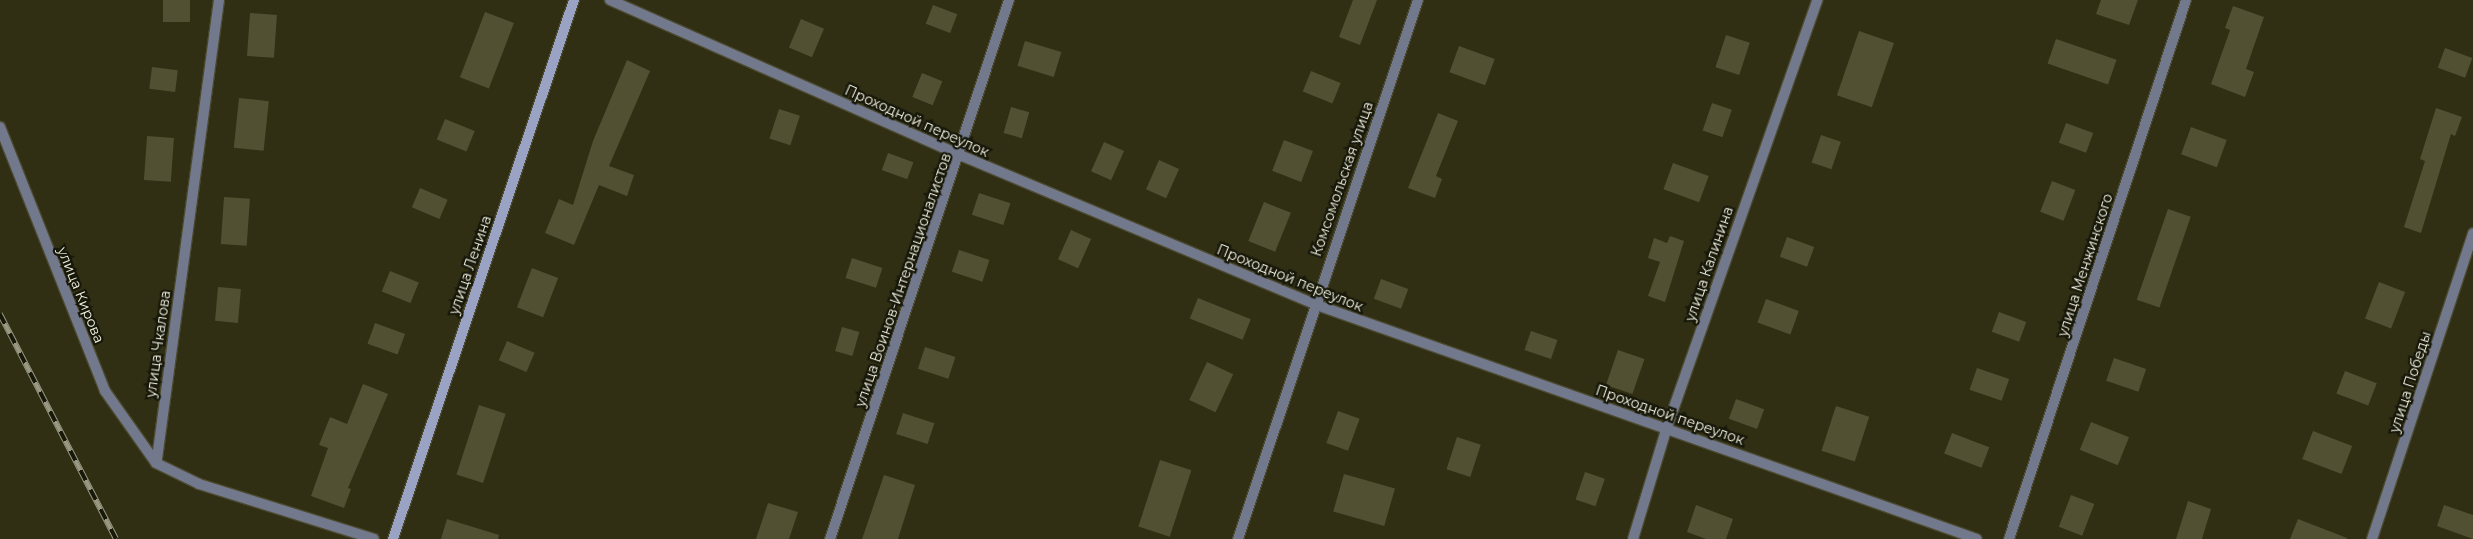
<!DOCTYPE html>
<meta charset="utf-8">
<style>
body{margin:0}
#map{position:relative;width:2473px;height:539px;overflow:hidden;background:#302f13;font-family:Montserrat,sans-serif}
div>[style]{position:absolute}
.building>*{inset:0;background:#515033;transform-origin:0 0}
.roads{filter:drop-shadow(1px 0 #4b4a30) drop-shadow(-1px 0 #4b4a30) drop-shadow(0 1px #4b4a30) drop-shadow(0 -1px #4b4a30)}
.street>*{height:10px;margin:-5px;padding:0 5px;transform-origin:5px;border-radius:5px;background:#73798d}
.secondary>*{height:10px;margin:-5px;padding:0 5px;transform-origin:5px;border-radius:5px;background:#9aa3c4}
.rail>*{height:5.5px;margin-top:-2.75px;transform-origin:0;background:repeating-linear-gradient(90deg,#17170a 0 11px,#999882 0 22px);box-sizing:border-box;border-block:1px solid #999882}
span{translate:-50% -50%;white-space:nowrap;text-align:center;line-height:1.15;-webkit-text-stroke:4.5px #17170a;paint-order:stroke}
.street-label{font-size:14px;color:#f3f3e2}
</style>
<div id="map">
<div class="building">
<i style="left:163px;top:0;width:27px;height:22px"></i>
<i style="clip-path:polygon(1353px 0,1377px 0,1360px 45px,1339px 37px)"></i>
<i style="clip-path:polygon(2101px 0,2138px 0,2129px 25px,2096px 14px)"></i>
<i style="left:933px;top:5px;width:26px;height:20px;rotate:21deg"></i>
<i style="clip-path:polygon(2233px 6px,2264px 17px,2246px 69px,2254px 72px,2245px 97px,2211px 84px,2230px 30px,2225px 28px)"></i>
<i style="left:485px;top:12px;width:31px;height:70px;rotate:21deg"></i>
<i style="left:250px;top:13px;width:27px;height:43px;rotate:4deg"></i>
<i style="left:801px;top:19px;width:25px;height:31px;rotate:23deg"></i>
<i style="left:1859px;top:31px;width:37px;height:68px;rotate:19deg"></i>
<i style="left:1726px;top:35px;width:25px;height:34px;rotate:18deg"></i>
<i style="left:2056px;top:39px;width:64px;height:26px;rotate:19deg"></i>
<i style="left:1025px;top:41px;width:38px;height:26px;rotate:17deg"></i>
<i style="left:1459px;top:46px;width:38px;height:28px;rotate:20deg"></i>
<i style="left:2445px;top:48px;width:29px;height:21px;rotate:20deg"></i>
<i style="clip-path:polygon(627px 60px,650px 71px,609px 166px,634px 175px,627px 196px,599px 185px,574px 245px,545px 233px,559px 199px,573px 205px,593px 141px)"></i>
<i style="left:152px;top:67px;width:26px;height:22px;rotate:7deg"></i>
<i style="left:1311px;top:71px;width:32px;height:22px;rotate:22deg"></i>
<i style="left:922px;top:73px;width:22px;height:26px;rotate:22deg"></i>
<i style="left:239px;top:98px;width:30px;height:50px;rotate:6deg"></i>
<i style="left:1712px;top:103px;width:21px;height:29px;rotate:19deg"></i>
<i style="left:1011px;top:107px;width:19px;height:27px;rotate:16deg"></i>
<i style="clip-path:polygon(2436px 108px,2462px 117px,2455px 136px,2451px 134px,2421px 233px,2404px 227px,2425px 161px,2420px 159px)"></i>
<i style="left:779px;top:109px;width:22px;height:31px;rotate:18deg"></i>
<i style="clip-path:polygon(1438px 113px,1458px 121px,1436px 176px,1442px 179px,1435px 198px,1408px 188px)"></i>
<i style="left:445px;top:119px;width:32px;height:22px;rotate:22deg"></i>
<i style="left:2066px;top:123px;width:29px;height:21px;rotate:20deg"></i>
<i style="left:2191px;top:127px;width:38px;height:29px;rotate:20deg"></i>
<i style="left:1821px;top:135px;width:21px;height:29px;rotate:19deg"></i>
<i style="left:147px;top:136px;width:27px;height:44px;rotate:4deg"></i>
<i style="left:1284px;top:140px;width:31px;height:33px;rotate:21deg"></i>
<i style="left:1104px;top:142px;width:22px;height:32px;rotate:24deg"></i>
<i style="left:888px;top:153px;width:27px;height:18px;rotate:20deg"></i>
<i style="left:1159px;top:160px;width:22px;height:32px;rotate:24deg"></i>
<i style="left:1673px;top:163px;width:38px;height:28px;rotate:20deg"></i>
<i style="left:2052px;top:181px;width:25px;height:33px;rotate:21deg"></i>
<i style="left:420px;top:188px;width:30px;height:21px;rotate:23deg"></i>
<i style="left:979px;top:193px;width:33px;height:23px;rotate:18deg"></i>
<i style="left:224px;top:197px;width:26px;height:47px;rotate:4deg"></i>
<i style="left:1264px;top:202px;width:29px;height:42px;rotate:22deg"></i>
<i style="left:2168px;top:209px;width:24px;height:96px;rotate:19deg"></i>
<i style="left:1071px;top:230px;width:22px;height:32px;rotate:24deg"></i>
<i style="clip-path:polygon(1670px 236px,1684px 241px,1665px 302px,1648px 296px,1660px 262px,1648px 258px,1654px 238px,1667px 243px)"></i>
<i style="left:1787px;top:237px;width:29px;height:21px;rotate:20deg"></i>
<i style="left:959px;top:250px;width:32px;height:23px;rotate:18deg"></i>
<i style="left:852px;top:258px;width:32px;height:21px;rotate:18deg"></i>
<i style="left:532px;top:268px;width:28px;height:42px;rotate:21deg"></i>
<i style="left:390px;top:271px;width:31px;height:22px;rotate:22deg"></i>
<i style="left:1381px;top:279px;width:29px;height:21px;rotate:20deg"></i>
<i style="left:2379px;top:282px;width:28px;height:39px;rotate:21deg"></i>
<i style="left:218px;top:287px;width:23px;height:34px;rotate:5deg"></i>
<i style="left:1198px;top:298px;width:57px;height:22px;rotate:22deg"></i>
<i style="left:1766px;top:299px;width:35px;height:25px;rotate:20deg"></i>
<i style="left:1999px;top:312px;width:29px;height:21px;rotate:20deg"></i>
<i style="left:375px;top:323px;width:32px;height:22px;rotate:20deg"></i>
<i style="left:842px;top:327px;width:18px;height:25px;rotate:16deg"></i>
<i style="left:1531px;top:331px;width:28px;height:20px;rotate:19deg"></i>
<i style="left:507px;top:341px;width:30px;height:21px;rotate:23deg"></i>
<i style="left:925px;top:347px;width:32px;height:23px;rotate:18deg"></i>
<i style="left:1618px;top:350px;width:28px;height:37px;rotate:19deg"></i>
<i style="left:2114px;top:358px;width:34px;height:24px;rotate:19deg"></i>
<i style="left:1207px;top:362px;width:29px;height:42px;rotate:25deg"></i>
<i style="left:1977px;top:368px;width:34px;height:23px;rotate:19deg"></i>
<i style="left:2345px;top:371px;width:34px;height:24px;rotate:21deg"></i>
<i style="clip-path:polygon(363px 384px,388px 394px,348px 488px,351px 489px,344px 508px,311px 496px,328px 448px,319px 445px,330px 417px,347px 424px)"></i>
<i style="left:1736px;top:399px;width:30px;height:21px;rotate:20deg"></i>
<i style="left:479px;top:405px;width:28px;height:73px;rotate:18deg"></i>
<i style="left:1836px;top:406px;width:35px;height:47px;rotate:18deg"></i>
<i style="left:1338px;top:411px;width:23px;height:34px;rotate:20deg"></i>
<i style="left:903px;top:413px;width:33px;height:22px;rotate:18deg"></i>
<i style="left:2091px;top:422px;width:41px;height:30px;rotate:22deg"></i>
<i style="left:2313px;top:431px;width:42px;height:30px;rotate:21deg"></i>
<i style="left:1952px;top:433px;width:40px;height:22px;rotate:21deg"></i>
<i style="left:1457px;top:437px;width:25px;height:34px;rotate:18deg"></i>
<i style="left:1160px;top:460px;width:33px;height:70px;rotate:18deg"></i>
<i style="left:1585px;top:472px;width:21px;height:29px;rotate:19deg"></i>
<i style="left:1344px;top:474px;width:53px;height:39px;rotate:16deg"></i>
<i style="clip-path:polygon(884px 475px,915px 485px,898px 539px,862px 539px)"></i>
<i style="left:2071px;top:495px;width:25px;height:34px;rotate:21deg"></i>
<i style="clip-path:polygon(2188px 501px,2211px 509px,2202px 539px,2176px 539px)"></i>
<i style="clip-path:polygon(768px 503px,798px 512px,789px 539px,756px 539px)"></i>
<i style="clip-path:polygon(1696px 505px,1733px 519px,1726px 539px,1706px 539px,1687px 532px)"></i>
<i style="clip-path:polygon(2444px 505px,2473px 515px,2473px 539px,2437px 526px)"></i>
<i style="clip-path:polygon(447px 519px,499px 535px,498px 539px,441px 539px)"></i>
<i style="clip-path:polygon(2298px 519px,2347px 538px,2347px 539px,2290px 539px)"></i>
</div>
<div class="roads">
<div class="street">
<i style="left:219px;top:0;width:467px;rotate:97.7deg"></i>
<i style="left:156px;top:463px;width:48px;rotate:26deg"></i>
<i style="left:199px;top:484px;width:183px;rotate:17.4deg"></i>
<i style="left:610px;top:0;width:383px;rotate:23.9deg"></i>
<i style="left:960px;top:155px;width:384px;rotate:22.8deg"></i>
<i style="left:1314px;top:304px;width:703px;rotate:19.52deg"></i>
<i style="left:0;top:127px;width:284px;rotate:68.3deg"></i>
<i style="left:105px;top:391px;width:88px;rotate:54.7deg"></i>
<i style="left:830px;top:539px;width:568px;rotate:-71.63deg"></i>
<i style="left:1238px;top:539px;width:568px;rotate:-71.53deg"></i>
<i style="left:1633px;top:539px;width:117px;rotate:-73.1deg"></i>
<i style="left:1667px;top:427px;width:453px;rotate:-70.6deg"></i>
<i style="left:2009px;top:539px;width:567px;rotate:-71.82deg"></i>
<i style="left:2372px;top:539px;width:322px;rotate:-71.7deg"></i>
</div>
<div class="secondary">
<i style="left:393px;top:539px;width:569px;rotate:-71.44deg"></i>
</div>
</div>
<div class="rail">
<i style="left:0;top:314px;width:253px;rotate:62.7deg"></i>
</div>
<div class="street-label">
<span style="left:917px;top:121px;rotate:24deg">Проходной переулок</span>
<span style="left:1342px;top:179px;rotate:-71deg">Комсомольская улица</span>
<span style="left:1709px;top:264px;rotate:-71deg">улица Калинина</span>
<span style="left:470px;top:265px;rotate:-71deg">улица Ленина</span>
<span style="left:2085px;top:265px;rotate:-72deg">улица Менжинского</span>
<span style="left:1290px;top:278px;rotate:22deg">Проходной переулок</span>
<span style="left:903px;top:280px;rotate:-71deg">улица Воинов-Интернационалистов</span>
<span style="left:81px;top:295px;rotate:68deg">улица Кирова</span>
<span style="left:158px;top:344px;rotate:-82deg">улица Чкалова</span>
<span style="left:2410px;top:382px;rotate:-72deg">улица Победы</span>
<span style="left:1670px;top:415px;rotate:19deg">Проходной переулок</span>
</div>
</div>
